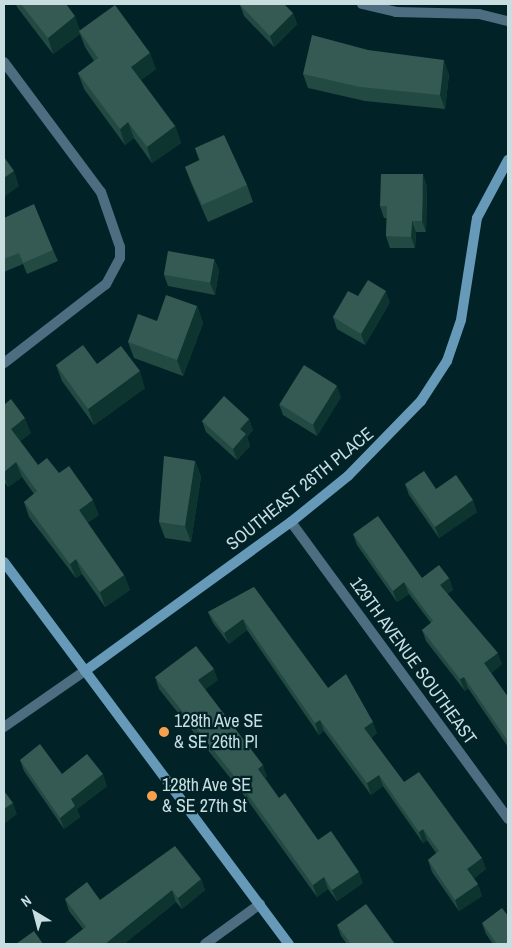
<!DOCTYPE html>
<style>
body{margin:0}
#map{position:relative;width:512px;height:948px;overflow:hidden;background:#012327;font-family:"Archivo Narrow",sans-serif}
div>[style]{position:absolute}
.street>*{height:10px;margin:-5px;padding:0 5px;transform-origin:5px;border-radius:5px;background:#4d6d80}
.secondary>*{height:10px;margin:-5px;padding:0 5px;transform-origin:5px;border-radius:5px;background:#669ab8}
.wall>*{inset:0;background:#224a42}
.shaded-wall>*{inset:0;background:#0e3430}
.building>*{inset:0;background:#345a53;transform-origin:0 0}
.dots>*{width:14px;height:14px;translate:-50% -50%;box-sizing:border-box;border:2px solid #012327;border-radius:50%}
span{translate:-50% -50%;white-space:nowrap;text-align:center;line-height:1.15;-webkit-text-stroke:4.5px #012327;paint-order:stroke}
.street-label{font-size:18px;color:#c7dde0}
.poi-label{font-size:18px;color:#c7dde0}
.left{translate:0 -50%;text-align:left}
.frame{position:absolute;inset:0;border:5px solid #c7dde0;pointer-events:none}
.north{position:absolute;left:10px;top:888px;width:50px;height:50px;-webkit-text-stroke:4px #012327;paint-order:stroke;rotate:323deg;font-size:14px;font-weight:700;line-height:20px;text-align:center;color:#c7dde0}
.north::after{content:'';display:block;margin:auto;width:18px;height:22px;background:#c7dde0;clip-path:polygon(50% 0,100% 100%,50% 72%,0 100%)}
</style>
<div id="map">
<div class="street">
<i style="left:362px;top:4px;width:35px;rotate:13deg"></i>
<i style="left:396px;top:12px;width:83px;rotate:1.4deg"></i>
<i style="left:479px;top:14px;width:30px;rotate:14deg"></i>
<i style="left:4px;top:62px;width:162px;rotate:53.3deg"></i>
<i style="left:101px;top:192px;width:58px;rotate:70.9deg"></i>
<i style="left:120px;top:247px;width:11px;rotate:90deg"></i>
<i style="left:120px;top:258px;width:30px;rotate:118deg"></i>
<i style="left:106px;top:284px;width:129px;rotate:142.2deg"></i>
<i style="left:291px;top:522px;width:368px;rotate:53.8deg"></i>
<i style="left:4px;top:727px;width:98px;rotate:-34.7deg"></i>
<i style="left:205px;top:944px;width:68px;rotate:-36deg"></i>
</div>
<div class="secondary">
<i style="left:4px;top:562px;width:477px;rotate:53.3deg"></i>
<i style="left:85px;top:671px;width:254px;rotate:-35.9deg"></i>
<i style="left:291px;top:522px;width:73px;rotate:-38.9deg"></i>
<i style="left:348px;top:476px;width:105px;rotate:-45.8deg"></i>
<i style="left:421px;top:401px;width:48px;rotate:-57deg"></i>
<i style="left:447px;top:361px;width:43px;rotate:-71.1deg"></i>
<i style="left:461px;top:320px;width:103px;rotate:-81.1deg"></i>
<i style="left:477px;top:218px;width:66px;rotate:-61.9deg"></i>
</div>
<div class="wall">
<i style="clip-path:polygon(16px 4px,66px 4px,80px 30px,156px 69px,141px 80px,175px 126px,181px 143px,152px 163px,134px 138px,125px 145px,84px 89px,78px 73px,94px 61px,85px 47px,80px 34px,53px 54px,17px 7px)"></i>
<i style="clip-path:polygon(240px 5px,293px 13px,297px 24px,274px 47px,244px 16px)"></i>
<i style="clip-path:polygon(303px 74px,449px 74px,445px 109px,365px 101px,308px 88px)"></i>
<i style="clip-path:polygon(195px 148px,247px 185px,253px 202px,208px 222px,191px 183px,185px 167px,199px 160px)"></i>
<i style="clip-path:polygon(427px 186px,426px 232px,416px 232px,415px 248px,390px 248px,386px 236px,387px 218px,384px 218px,380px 206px)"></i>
<i style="clip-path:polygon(4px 218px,53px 250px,58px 261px,27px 274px,23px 264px,4px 272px)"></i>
<i style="clip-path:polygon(214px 259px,219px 270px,215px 295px,168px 286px,164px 275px)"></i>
<i style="clip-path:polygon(358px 296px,390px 302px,365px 345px,337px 329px,333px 317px)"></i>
<i style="clip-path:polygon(197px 306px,203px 323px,183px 376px,134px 358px,128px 342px,157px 321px)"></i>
<i style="clip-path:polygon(97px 364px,145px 388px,94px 425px,62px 381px,56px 365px)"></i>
<i style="clip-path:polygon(341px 397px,317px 436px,283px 415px,279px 404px)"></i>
<i style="clip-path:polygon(4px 405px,31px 433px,20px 441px,38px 465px,59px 473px,99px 515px,87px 523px,124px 575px,130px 590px,105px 607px,82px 574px,76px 578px,29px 517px,24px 502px,34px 494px,22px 477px,8px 487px,4px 481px)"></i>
<i style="clip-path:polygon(249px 419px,253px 430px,247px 437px,250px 446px,237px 460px,206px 432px,202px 421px)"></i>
<i style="clip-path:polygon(195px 461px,201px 477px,191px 542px,165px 538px,159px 522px)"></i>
<i style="clip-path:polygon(405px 484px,436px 489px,477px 512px,439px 538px,409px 495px)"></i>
<i style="clip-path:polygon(353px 534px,422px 578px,449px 578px,453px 590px,447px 594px,502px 664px,491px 673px,508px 697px,508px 747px,468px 688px,465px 691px,426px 641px,422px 630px,431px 623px,409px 594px,397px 602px,357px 545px)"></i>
<i style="clip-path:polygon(254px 587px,328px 688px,377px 733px,371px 738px,404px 782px,486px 869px,474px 878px,482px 896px,459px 911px,432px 872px,428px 860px,436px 853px,427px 840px,423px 843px,383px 786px,371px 795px,324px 731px,319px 735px,247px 630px,229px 644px,213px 623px,208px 612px)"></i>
<i style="clip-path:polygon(155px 677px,218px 680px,205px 689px,267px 776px,265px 778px,279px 798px,318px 840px,363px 883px,337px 901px,328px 889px,317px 897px,243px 794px,159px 689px)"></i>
<i style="clip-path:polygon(20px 760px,62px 774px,107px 786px,77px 809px,80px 817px,64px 829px,24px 771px)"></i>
<i style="clip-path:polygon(201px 879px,205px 890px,182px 909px,176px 902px,124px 944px,66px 944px,65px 943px,83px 929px,69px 911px,65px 899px,100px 900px)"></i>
<i style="clip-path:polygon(482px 923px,508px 944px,493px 944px,486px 934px)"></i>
<i style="clip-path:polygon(337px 925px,395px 944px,347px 944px,341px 936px)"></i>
</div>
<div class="shaded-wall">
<i style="clip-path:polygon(293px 13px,297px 24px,274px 47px,270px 36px)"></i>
<i style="clip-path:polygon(75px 16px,81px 33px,79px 31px,80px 34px,53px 54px,48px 38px)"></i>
<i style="clip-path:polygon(150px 53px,156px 69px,137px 83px,131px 67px)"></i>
<i style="clip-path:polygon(444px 60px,449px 74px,445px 109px,440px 95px)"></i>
<i style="clip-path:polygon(128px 122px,134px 138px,125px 145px,120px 129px)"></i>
<i style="clip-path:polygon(175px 126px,181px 143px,152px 163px,147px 147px)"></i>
<i style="clip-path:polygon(14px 171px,19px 186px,4px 197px,4px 178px)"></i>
<i style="clip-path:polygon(423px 174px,427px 186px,426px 232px,422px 221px)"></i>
<i style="clip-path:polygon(412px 221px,416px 232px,415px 248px,411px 237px)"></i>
<i style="clip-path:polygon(214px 259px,219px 270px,215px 295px,210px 283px)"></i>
<i style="clip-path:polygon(386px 291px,390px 302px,365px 345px,361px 334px)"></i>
<i style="clip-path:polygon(197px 306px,203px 323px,183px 376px,177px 360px)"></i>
<i style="clip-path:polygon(140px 371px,145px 388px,94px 425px,88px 409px)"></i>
<i style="clip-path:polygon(337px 386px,341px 397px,317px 436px,313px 424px)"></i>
<i style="clip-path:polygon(25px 418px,31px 433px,16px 444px,11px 429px)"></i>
<i style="clip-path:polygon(249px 419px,253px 430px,247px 437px,250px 446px,237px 460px,233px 449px,240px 429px)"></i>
<i style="clip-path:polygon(195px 461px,201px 477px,191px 542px,185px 526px)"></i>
<i style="clip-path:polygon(16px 462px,22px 477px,8px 487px,4px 475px,4px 472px)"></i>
<i style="clip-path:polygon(93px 500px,99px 515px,84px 525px,79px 510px)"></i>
<i style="clip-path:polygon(473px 500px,477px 512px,439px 538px,435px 527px)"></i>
<i style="clip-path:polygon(76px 559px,82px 574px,76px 578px,70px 564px)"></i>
<i style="clip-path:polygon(124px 575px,130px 590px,105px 607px,100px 592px)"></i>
<i style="clip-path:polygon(449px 578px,453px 590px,444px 597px,440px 585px)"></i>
<i style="clip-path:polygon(404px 582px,409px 594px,397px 602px,393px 591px)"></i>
<i style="clip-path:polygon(243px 619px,247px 630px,229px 644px,224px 633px)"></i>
<i style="clip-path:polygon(498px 653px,502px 664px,488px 675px,484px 663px)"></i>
<i style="clip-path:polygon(214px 669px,218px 680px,202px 692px,198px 680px)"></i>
<i style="clip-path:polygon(464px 677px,468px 688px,465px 691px,460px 679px)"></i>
<i style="clip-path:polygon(320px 720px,324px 731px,319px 735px,315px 723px)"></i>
<i style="clip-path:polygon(373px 722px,377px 733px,368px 740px,364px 728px)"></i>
<i style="clip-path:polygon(263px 765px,267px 776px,262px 780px,258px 769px)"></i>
<i style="clip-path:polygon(103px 774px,107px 786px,77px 809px,80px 817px,64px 829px,60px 818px,71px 799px)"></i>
<i style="clip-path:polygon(379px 775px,383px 786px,371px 795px,367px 783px)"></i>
<i style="clip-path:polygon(13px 803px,17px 814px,4px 824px,4px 809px)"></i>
<i style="clip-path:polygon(423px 829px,427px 840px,423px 843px,419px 832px)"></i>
<i style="clip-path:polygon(482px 858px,486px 869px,471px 880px,467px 869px)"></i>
<i style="clip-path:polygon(359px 872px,363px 883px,337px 901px,332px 890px)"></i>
<i style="clip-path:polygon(324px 877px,328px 889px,317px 897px,313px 885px)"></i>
<i style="clip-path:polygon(201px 879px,205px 890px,182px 909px,178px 898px)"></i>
<i style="clip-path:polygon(478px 884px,482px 896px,459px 911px,455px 900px)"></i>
<i style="clip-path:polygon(172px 890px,176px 902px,124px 944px,105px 944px)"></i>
</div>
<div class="building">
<i style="clip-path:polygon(21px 4px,66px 4px,75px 16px,48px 38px)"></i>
<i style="clip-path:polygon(241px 4px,284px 4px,293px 13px,270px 36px,240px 5px)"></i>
<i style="clip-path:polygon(115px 5px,150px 53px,131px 67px,175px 126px,147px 147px,128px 122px,120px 129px,78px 73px,98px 58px,79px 31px)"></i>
<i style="clip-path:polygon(312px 35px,368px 50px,444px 60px,440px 95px,360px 87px,303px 74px)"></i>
<i style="clip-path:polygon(224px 135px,247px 185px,202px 205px,185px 167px,200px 160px,195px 148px)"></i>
<i style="clip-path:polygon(4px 157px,14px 171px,4px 178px)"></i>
<i style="clip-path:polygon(381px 174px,423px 174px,422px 221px,412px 221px,411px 237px,386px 236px,387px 206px,380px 206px)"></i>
<i style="clip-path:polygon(34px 204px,53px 250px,23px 263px,19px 253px,4px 259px,4px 218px)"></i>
<i style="left:168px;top:251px;width:47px;height:24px;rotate:10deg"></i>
<i style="clip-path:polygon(368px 280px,386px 291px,361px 334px,333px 317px,348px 291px,358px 296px)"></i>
<i style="clip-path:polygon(166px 295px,197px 306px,177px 360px,128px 342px,138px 314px,157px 321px)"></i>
<i style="clip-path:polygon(83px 345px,97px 364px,121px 346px,140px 371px,88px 409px,56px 365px)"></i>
<i style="left:304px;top:365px;width:39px;height:46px;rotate:32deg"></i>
<i style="clip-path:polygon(224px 396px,249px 419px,240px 429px,246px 434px,233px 449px,202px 421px)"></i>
<i style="clip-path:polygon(11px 399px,25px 418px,11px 429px,38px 465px,47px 458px,59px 473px,69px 466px,93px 500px,79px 510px,124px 575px,100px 592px,76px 559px,70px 564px,24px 502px,37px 491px,16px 462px,4px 472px,4px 405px)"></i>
<i style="clip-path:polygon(164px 456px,195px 461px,185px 526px,159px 522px)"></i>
<i style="clip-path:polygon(424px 471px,436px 489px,456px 475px,473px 500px,435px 527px,405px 484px)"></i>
<i style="clip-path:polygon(378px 516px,422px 578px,439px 565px,449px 578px,440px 585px,498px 653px,484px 663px,508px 697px,508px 739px,507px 740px,464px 677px,460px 679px,422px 630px,433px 621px,404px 582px,393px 591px,353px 534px)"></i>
<i style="clip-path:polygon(254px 587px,328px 688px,346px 674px,373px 722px,364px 728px,404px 782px,419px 772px,482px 858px,467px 869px,478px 884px,455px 900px,428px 860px,439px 851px,423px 829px,419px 832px,379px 775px,367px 783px,320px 720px,315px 723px,243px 619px,224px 633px,208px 612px)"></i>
<i style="clip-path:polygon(196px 646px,214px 669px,198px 680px,263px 765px,258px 769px,279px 798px,285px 793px,318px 840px,331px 831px,359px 872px,332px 890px,324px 877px,313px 885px,239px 782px,155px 677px)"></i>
<i style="clip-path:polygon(40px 744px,62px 774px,87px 754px,103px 774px,71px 799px,75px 806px,60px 818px,20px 760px)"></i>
<i style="clip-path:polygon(4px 791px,13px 803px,4px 809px)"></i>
<i style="clip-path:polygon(175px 846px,201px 879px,178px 898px,172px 890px,105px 944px,67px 944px,65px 943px,86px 927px,65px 899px,87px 882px,100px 900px)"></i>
<i style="clip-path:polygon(366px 904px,395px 944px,351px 944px,337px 925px)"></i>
<i style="clip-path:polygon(502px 908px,508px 916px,508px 944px,497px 944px,482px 923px)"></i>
<i style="clip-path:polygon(34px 931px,43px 944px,16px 944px)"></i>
</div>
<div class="dots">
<i style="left:164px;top:732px;background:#f8a04b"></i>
<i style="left:152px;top:796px;background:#f8a04b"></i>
</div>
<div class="street-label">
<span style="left:300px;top:489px;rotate:-39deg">SOUTHEAST 26TH PLACE</span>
<span style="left:413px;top:661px;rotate:54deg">129TH AVENUE SOUTHEAST</span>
</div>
<div class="poi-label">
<span class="left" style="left:174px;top:732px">128th Ave SE<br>&amp; SE 26th Pl</span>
<span class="left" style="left:162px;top:796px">128th Ave SE<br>&amp; SE 27th St</span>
</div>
<div class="frame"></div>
<div class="north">N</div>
</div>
